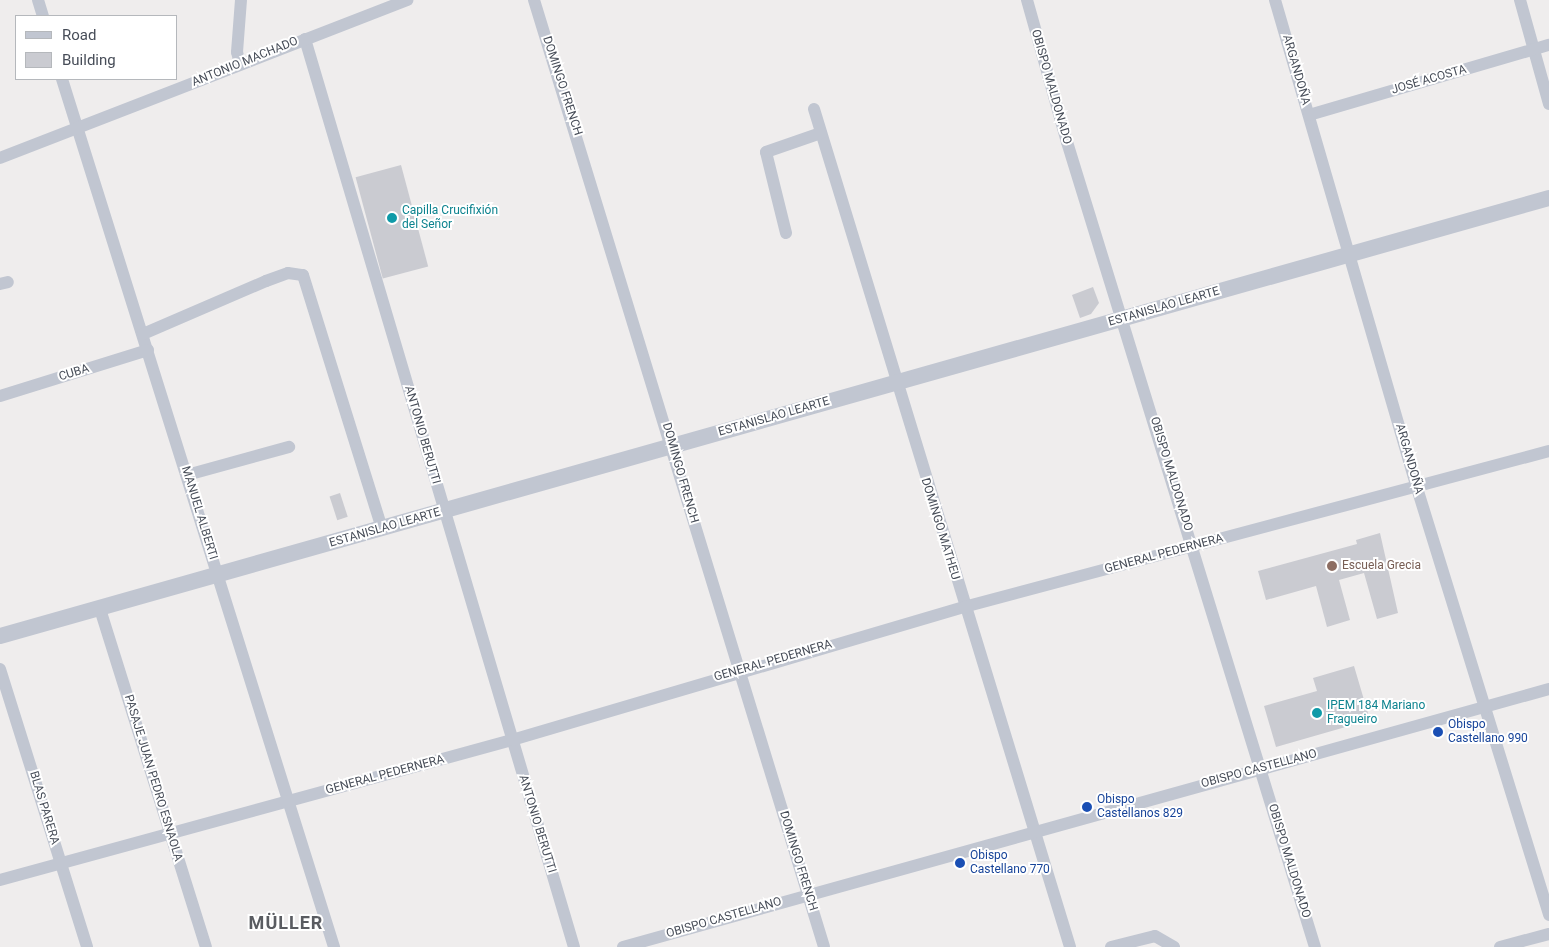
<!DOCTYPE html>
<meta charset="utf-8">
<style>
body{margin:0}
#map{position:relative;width:1549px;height:947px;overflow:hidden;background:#efeded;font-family:Roboto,sans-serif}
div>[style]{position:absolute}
.building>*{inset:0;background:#cacbd1;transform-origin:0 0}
.minor>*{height:12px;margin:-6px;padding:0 6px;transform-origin:6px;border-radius:6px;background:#c1c6d1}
.tertiary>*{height:16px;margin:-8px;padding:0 8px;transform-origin:8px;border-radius:8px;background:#c1c6d1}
.dots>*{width:14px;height:14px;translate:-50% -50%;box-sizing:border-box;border:2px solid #fff;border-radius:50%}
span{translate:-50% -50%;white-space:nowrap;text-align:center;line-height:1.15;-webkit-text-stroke:4px #fff;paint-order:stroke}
.street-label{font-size:12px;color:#474d58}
.culture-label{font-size:12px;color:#0d838f}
.left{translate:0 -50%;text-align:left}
.education-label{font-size:12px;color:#785e54}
.transit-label{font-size:12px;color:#164399}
.district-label{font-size:18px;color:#5a5c61;font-weight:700;letter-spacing:1px}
.legend{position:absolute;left:15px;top:15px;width:162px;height:65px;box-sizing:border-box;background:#fff;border:1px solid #b5b8bc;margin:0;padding:6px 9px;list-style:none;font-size:15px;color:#474d58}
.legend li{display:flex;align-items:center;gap:10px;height:25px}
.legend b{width:25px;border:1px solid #b5b8bc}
</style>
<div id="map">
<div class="building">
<i style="left:401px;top:165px;width:105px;height:47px;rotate:75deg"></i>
<i style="clip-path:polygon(1093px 287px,1099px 303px,1091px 314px,1080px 318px,1072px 295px)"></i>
<i style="left:340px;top:493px;width:25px;height:11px;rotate:72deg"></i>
<i style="clip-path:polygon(1380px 533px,1398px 613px,1377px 619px,1364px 573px,1339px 580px,1350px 620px,1327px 627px,1316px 586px,1266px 600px,1258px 571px,1357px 544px,1356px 540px)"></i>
<i style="clip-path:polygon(1354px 666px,1370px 720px,1276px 747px,1264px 706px,1317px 691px,1313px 678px)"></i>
</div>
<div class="minor">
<i style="left:38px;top:0;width:17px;rotate:73deg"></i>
<i style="left:534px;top:0;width:990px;rotate:72.97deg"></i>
<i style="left:1027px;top:0;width:148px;rotate:74.3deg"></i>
<i style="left:1067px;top:142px;width:842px;rotate:72.88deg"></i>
<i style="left:1275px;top:0;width:508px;rotate:73.78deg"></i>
<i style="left:1417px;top:488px;width:447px;rotate:72.8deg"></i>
<i style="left:1520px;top:0;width:108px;rotate:74.4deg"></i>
<i style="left:305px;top:39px;width:947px;rotate:73.5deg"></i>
<i style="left:240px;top:64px;width:12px;rotate:-104deg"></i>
<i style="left:237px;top:52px;width:52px;rotate:-85.6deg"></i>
<i style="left:62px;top:79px;width:910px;rotate:72.6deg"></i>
<i style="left:814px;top:109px;width:876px;rotate:73.01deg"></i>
<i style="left:1309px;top:115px;width:250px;rotate:-16.3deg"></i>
<i style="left:0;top:158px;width:437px;rotate:-21.2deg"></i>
<i style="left:786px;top:233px;width:83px;rotate:-103.9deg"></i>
<i style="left:766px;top:152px;width:58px;rotate:-19.1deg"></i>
<i style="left:0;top:284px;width:8px;rotate:-14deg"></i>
<i style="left:143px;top:334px;width:134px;rotate:-23.3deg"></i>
<i style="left:266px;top:281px;width:23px;rotate:-20deg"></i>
<i style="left:288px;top:273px;width:15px;rotate:8deg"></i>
<i style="left:303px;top:275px;width:265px;rotate:72.7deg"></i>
<i style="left:0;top:396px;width:155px;rotate:-17.3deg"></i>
<i style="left:187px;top:475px;width:106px;rotate:-15.4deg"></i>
<i style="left:100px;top:609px;width:354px;rotate:72.6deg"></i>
<i style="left:0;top:669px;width:291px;rotate:72.6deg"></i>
<i style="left:0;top:880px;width:531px;rotate:-15.29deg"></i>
<i style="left:512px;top:740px;width:471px;rotate:-16.4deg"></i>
<i style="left:964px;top:607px;width:605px;rotate:-14.93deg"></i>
<i style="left:623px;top:947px;width:961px;rotate:-15.57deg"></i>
<i style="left:1111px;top:947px;width:45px;rotate:-14deg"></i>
<i style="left:1155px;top:936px;width:22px;rotate:30deg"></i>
<i style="left:1500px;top:947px;width:51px;rotate:-14.9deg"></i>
</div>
<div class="tertiary">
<i style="left:0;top:636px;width:1610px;rotate:-15.79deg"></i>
</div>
<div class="dots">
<i style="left:392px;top:218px;background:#0f9aa8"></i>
<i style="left:1332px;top:566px;background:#8d6e63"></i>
<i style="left:1317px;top:713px;background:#0f9aa8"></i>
<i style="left:1438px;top:732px;background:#1a4fb4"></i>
<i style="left:1087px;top:807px;background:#1a4fb4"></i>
<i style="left:960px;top:863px;background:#1a4fb4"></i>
</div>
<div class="street-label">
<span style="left:245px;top:62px;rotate:-22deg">ANTONIO MACHADO</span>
<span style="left:1296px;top:70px;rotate:74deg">ARGANDOÑA</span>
<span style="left:1429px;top:80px;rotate:-16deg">JOSÉ ACOSTA</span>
<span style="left:562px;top:86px;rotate:72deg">DOMINGO FRENCH</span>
<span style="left:1051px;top:87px;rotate:74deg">OBISPO MALDONADO</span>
<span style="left:1164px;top:307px;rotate:-16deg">ESTANISLAO LEARTE</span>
<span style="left:74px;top:373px;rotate:-17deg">CUBA</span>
<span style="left:774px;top:417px;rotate:-16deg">ESTANISLAO LEARTE</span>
<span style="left:422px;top:435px;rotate:74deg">ANTONIO BERUTTI</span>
<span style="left:1409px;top:459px;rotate:74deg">ARGANDOÑA</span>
<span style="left:680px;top:473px;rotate:74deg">DOMINGO FRENCH</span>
<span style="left:1171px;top:474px;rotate:73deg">OBISPO MALDONADO</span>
<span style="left:199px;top:513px;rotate:73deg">MANUEL ALBERTI</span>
<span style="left:385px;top:528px;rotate:-16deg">ESTANISLAO LEARTE</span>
<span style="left:940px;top:529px;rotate:73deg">DOMINGO MATHEU</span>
<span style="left:1164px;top:554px;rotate:-15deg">GENERAL PEDERNERA</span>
<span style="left:773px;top:661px;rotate:-16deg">GENERAL PEDERNERA</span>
<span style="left:1259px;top:769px;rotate:-15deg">OBISPO CASTELLANO</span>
<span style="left:385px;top:775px;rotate:-15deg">GENERAL PEDERNERA</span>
<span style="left:153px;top:778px;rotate:73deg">PASAJE JUAN PEDRO ESNAOLA</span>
<span style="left:44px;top:808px;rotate:73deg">BLAS PARERA</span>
<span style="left:537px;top:824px;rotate:73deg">ANTONIO BERUTTI</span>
<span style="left:798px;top:861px;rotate:73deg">DOMINGO FRENCH</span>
<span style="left:1289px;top:861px;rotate:73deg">OBISPO MALDONADO</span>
<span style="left:724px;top:918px;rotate:-16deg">OBISPO CASTELLANO</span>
</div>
<div class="culture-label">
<span class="left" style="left:402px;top:218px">Capilla Crucifixión<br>del Señor</span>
<span class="left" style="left:1327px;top:713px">IPEM 184 Mariano<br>Fragueiro</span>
</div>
<div class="education-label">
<span class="left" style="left:1342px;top:566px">Escuela Grecia</span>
</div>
<div class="transit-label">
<span class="left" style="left:1448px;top:732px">Obispo<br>Castellano 990</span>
<span class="left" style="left:1097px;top:807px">Obispo<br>Castellanos 829</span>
<span class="left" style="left:970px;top:863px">Obispo<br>Castellano 770</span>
</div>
<div class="district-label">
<span style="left:286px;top:923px">MÜLLER</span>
</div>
<ul class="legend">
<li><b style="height:6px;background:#c1c6d1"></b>Road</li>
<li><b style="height:14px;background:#cacbd1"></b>Building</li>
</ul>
</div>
